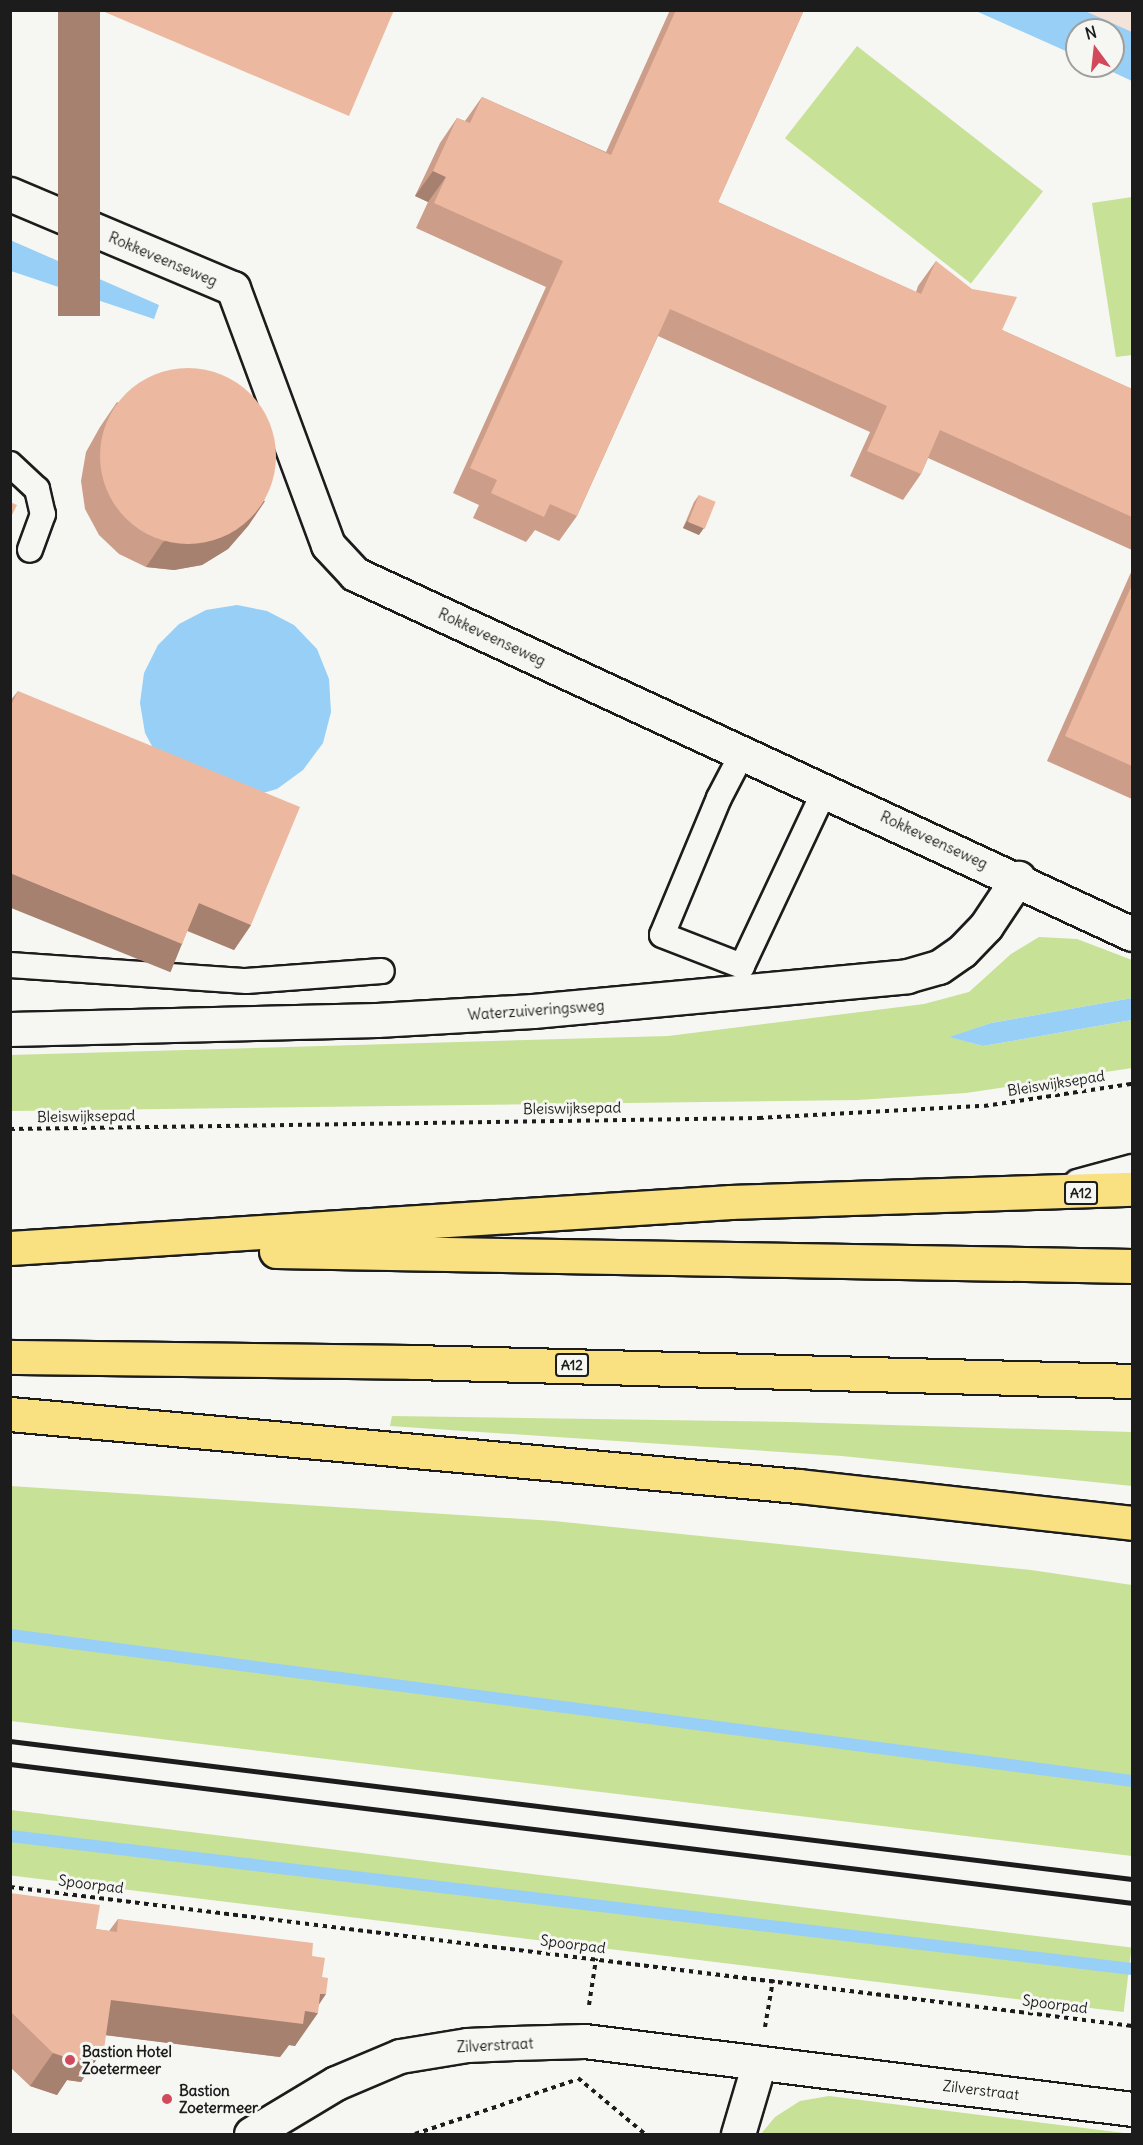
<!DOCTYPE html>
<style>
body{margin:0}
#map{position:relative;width:1143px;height:2145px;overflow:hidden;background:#f6f6f2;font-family:Delius,sans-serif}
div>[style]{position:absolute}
.built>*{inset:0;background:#f3e3d9}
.green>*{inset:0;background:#c7e197;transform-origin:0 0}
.water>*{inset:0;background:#97cff6}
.stream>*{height:12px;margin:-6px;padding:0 6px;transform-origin:6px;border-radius:6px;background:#97cff6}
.path>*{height:4px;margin-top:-2px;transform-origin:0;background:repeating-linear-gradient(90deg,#1c1c1c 0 4.5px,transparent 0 9px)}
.roads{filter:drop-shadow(2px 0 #1c1c1c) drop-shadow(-2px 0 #1c1c1c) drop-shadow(0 2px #1c1c1c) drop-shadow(0 -2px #1c1c1c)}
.service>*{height:24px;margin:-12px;padding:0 12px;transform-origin:12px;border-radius:12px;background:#f6f6f2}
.minor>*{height:33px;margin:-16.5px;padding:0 16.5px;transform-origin:16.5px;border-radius:16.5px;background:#f6f6f2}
.tertiary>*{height:33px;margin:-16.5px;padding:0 16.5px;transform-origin:16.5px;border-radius:16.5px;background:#f6f6f2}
.motorway>*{height:33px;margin:-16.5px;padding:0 16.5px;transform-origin:16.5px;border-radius:16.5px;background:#f9e181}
.rail>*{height:4.5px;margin:-2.25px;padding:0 2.25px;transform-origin:2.25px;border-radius:2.25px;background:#1c1c1c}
.wall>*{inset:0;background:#cc9e8a}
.shaded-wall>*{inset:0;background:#a68170;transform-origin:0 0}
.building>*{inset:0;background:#edb8a0;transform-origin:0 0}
.round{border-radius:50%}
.dots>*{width:16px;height:16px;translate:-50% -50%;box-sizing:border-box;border:3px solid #f6f6f2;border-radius:50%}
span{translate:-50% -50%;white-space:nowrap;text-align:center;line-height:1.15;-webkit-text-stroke:6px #f6f6f2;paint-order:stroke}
.shield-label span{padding:2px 4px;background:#f6f6f2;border:2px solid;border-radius:4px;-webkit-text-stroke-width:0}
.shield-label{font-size:14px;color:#1c1c1c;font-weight:700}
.street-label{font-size:15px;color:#1c1c1c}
.poi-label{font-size:15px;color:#1c1c1c;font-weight:700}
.left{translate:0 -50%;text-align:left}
.frame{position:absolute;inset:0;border:12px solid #1c1c1c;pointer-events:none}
.north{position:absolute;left:1065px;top:18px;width:60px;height:60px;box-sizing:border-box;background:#f6f6f2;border:2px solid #9f9f9c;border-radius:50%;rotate:345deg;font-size:16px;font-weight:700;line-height:24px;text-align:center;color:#1c1c1c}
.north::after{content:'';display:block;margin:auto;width:21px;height:27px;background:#d1495b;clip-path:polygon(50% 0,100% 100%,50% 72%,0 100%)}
</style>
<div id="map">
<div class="built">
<i style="clip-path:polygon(1048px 11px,1132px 11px,1132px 49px,1113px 30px)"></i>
</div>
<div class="green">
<i style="left:857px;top:46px;width:236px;height:117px;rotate:38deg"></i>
<i style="clip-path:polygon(1132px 197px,1132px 355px,1116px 357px,1092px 203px)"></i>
<i style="clip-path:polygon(1039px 937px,1077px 939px,1132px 960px,1132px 998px,991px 1023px,950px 1037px,983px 1046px,1132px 1020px,1132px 1068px,966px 1093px,857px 1100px,11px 1111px,10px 1055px,668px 1036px,924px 1004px,969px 992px,1011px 954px)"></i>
<i style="clip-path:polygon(392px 1416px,789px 1422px,1132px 1432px,1132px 1486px,842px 1456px,390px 1426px)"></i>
<i style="clip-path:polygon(10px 1486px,554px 1521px,1031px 1570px,1132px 1585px,1132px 1856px,11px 1721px)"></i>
<i style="left:11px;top:1810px;width:1129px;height:65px;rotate:7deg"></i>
<i style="clip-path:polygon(829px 2096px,1132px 2134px,761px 2134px,775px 2117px,800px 2101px)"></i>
</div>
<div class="water">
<i style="clip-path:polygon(976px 11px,1085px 11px,1132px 32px,1132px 81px,1100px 66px,1113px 66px,1113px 30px,1077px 30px,1077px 56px)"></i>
<i style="clip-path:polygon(10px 240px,159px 305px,154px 319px,11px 271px)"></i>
<i style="clip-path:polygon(237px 605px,267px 611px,294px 625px,317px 649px,329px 679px,331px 712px,323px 743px,303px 770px,277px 789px,245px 798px,160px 761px,145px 733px,140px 703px,144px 673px,158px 645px,179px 624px,206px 610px)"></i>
<i style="clip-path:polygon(1132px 998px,1132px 1020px,983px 1046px,949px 1037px,991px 1023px)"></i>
</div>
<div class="stream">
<i style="left:10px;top:1635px;width:1131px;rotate:7.41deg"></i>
<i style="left:10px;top:1836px;width:1130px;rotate:6.76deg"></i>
</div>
<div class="path">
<i style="left:10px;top:1129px;width:749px;rotate:-0.84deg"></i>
<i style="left:759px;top:1118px;width:225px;rotate:-3.1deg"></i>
<i style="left:984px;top:1106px;width:150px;rotate:-8.5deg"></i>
<i style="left:10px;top:1887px;width:1131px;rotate:7.06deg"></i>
<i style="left:589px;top:2005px;width:47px;rotate:-81.3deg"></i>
<i style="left:765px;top:2027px;width:48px;rotate:-80.3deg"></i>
<i style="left:578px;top:2078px;width:87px;rotate:39.9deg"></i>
<i style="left:415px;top:2134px;width:169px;rotate:-18.6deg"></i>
</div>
<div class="roads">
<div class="service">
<i style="left:10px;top:464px;width:37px;rotate:43deg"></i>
<i style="left:37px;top:489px;width:26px;rotate:77deg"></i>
<i style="left:43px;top:514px;width:38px;rotate:110deg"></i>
<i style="left:743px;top:752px;width:52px;rotate:117.6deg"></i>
<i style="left:719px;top:798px;width:148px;rotate:112.6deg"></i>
<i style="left:662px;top:935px;width:86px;rotate:21.2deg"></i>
<i style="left:742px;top:966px;width:195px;rotate:-64.8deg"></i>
<i style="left:10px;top:965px;width:237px;rotate:3.9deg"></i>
<i style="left:246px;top:981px;width:136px;rotate:-4.2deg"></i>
<i style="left:1077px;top:1182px;width:57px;rotate:-15.3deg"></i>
</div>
<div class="minor">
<i style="left:10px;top:194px;width:242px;rotate:22.9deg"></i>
<i style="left:233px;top:288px;width:274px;rotate:69.7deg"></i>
<i style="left:328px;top:545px;width:40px;rotate:47deg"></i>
<i style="left:355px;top:574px;width:856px;rotate:24.86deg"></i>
<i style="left:10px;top:1029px;width:367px;rotate:-1.4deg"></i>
<i style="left:377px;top:1020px;width:156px;rotate:-3.3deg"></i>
<i style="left:533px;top:1011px;width:376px;rotate:-5.3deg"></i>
<i style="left:907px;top:976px;width:33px;rotate:-16deg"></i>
<i style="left:939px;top:967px;width:28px;rotate:-35deg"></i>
<i style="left:962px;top:951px;width:35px;rotate:-46deg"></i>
<i style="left:986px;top:926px;width:58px;rotate:-56.3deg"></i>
<i style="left:738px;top:2134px;width:74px;rotate:-73.5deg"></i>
</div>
<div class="tertiary">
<i style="left:251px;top:2134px;width:99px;rotate:-31deg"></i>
<i style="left:336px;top:2083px;width:69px;rotate:-22.9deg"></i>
<i style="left:400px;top:2056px;width:68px;rotate:-9.3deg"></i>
<i style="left:467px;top:2045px;width:47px;rotate:-2.4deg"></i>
<i style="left:514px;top:2043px;width:70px;rotate:-1.6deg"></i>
<i style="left:584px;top:2041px;width:552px;rotate:7.07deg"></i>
</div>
<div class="motorway">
<i style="left:10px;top:1248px;width:722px;rotate:-3.65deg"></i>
<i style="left:731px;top:1202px;width:401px;rotate:-1.9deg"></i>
<i style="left:276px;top:1251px;width:856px;rotate:1deg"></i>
<i style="left:10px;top:1357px;width:403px;rotate:0.7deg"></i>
<i style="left:413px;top:1362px;width:719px;rotate:1.51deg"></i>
<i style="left:10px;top:1414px;width:791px;rotate:5.22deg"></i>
<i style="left:798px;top:1486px;width:336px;rotate:6.3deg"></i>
</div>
</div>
<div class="rail">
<i style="left:10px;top:1741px;width:1130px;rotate:7.01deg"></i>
<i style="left:10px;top:1764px;width:1131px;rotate:7.06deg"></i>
</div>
<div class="wall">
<i style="clip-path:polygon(670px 10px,804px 10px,718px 202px,916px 292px,918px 286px,936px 261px,1002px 330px,1132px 389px,1132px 550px,928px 458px,921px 474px,903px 500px,850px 476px,870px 432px,658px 336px,577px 516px,559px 541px,535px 530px,526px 542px,473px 518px,479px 505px,453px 493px,546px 287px,416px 228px,428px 202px,415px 196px,440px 143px,457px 118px,465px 121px,482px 97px,606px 152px)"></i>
<i style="clip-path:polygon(117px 402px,265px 501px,248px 526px,228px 549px,202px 565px,174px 570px,146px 567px,119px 554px,99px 535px,85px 509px,81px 481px,86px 452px,100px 427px)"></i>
<i style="clip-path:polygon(699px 495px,699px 535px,683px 528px,694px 502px)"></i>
<i style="clip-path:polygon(1132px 570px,1132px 799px,1047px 761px)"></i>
<i style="clip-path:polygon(18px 691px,251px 925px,234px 950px,187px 931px,182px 944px,165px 969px,10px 905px,10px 701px)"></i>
<i style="clip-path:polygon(10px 1893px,96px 1929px,109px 1931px,118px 1919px,312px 1956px,319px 2005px,295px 2046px,289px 2045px,280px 2057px,106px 2035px,81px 2082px,67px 2080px,57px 2095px,30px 2086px,10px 2067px)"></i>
</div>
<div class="shaded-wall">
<i style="left:58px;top:10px;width:42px;height:306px"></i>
<i style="clip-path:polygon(433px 171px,446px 177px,428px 202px,415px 196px)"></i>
<i style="clip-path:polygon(265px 501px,248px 526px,228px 549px,202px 565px,174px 570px,146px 567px,163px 542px)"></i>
<i style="clip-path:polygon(687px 521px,704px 528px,699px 535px,683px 528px)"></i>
<i style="left:10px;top:873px;width:186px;height:32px;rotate:22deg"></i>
<i style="clip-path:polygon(199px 903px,251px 925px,234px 950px,181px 928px)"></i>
<i style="clip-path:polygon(320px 1994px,326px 1994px,314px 2012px,318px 2013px,295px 2046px,289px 2045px,280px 2057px,88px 2033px,111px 2000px,305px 2011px)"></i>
<i style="clip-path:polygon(82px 2046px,104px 2049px,81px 2082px,67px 2080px,57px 2095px,30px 2086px,53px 2053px)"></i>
</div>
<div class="building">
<i style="clip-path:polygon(100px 10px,394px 10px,349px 116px)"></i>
<i style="clip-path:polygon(676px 10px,804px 10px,718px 202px,921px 294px,936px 261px,972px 289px,1017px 297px,1002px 330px,1132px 389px,1132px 517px,940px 430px,921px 474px,867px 451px,887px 406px,670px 309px,577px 516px,550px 504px,544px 517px,491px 493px,497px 480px,470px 468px,563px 261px,434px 203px,446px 177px,433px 171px,457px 118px,470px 123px,482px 97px,611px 155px)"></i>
<i class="round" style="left:100px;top:368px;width:176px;height:176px"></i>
<i style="left:699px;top:495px;width:18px;height:29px;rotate:22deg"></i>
<i style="clip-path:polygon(10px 502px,17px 505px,10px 519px)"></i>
<i style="clip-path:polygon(1132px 585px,1132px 766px,1065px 736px)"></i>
<i style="clip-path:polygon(18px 691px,300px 807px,251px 925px,199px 903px,182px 944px,10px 873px,10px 707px)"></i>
<i style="clip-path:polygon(10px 1893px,100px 1905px,96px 1929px,117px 1932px,118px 1919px,313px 1943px,312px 1956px,325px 1958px,322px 1977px,328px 1978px,326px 1994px,320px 1994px,318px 2013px,305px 2011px,303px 2024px,111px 2000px,104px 2049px,82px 2046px,80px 2062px,53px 2053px,10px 2011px)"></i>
</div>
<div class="dots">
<i style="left:70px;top:2060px;background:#d1495b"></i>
<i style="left:167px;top:2099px;background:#d1495b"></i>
</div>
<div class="shield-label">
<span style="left:1081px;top:1193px">A12</span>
<span style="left:572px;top:1365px">A12</span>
</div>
<div class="street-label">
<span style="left:163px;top:259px;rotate:23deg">Rokkeveenseweg</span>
<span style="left:492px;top:637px;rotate:25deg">Rokkeveenseweg</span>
<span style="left:934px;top:840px;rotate:25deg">Rokkeveenseweg</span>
<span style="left:536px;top:1010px;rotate:-4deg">Waterzuiveringsweg</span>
<span style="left:1056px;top:1083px;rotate:-9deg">Bleiswijksepad</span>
<span style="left:572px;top:1108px;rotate:-1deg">Bleiswijksepad</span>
<span style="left:86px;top:1116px;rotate:-1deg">Bleiswijksepad</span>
<span style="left:91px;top:1884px;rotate:7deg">Spoorpad</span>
<span style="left:573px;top:1944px;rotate:7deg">Spoorpad</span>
<span style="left:1055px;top:2004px;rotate:7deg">Spoorpad</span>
<span style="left:495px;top:2045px;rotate:-3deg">Zilverstraat</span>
<span style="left:981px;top:2090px;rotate:7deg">Zilverstraat</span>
</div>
<div class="poi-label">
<span class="left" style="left:82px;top:2060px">Bastion Hotel<br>Zoetermeer</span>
<span class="left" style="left:179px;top:2099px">Bastion<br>Zoetermeer</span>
</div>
<div class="frame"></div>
<div class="north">N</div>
</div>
